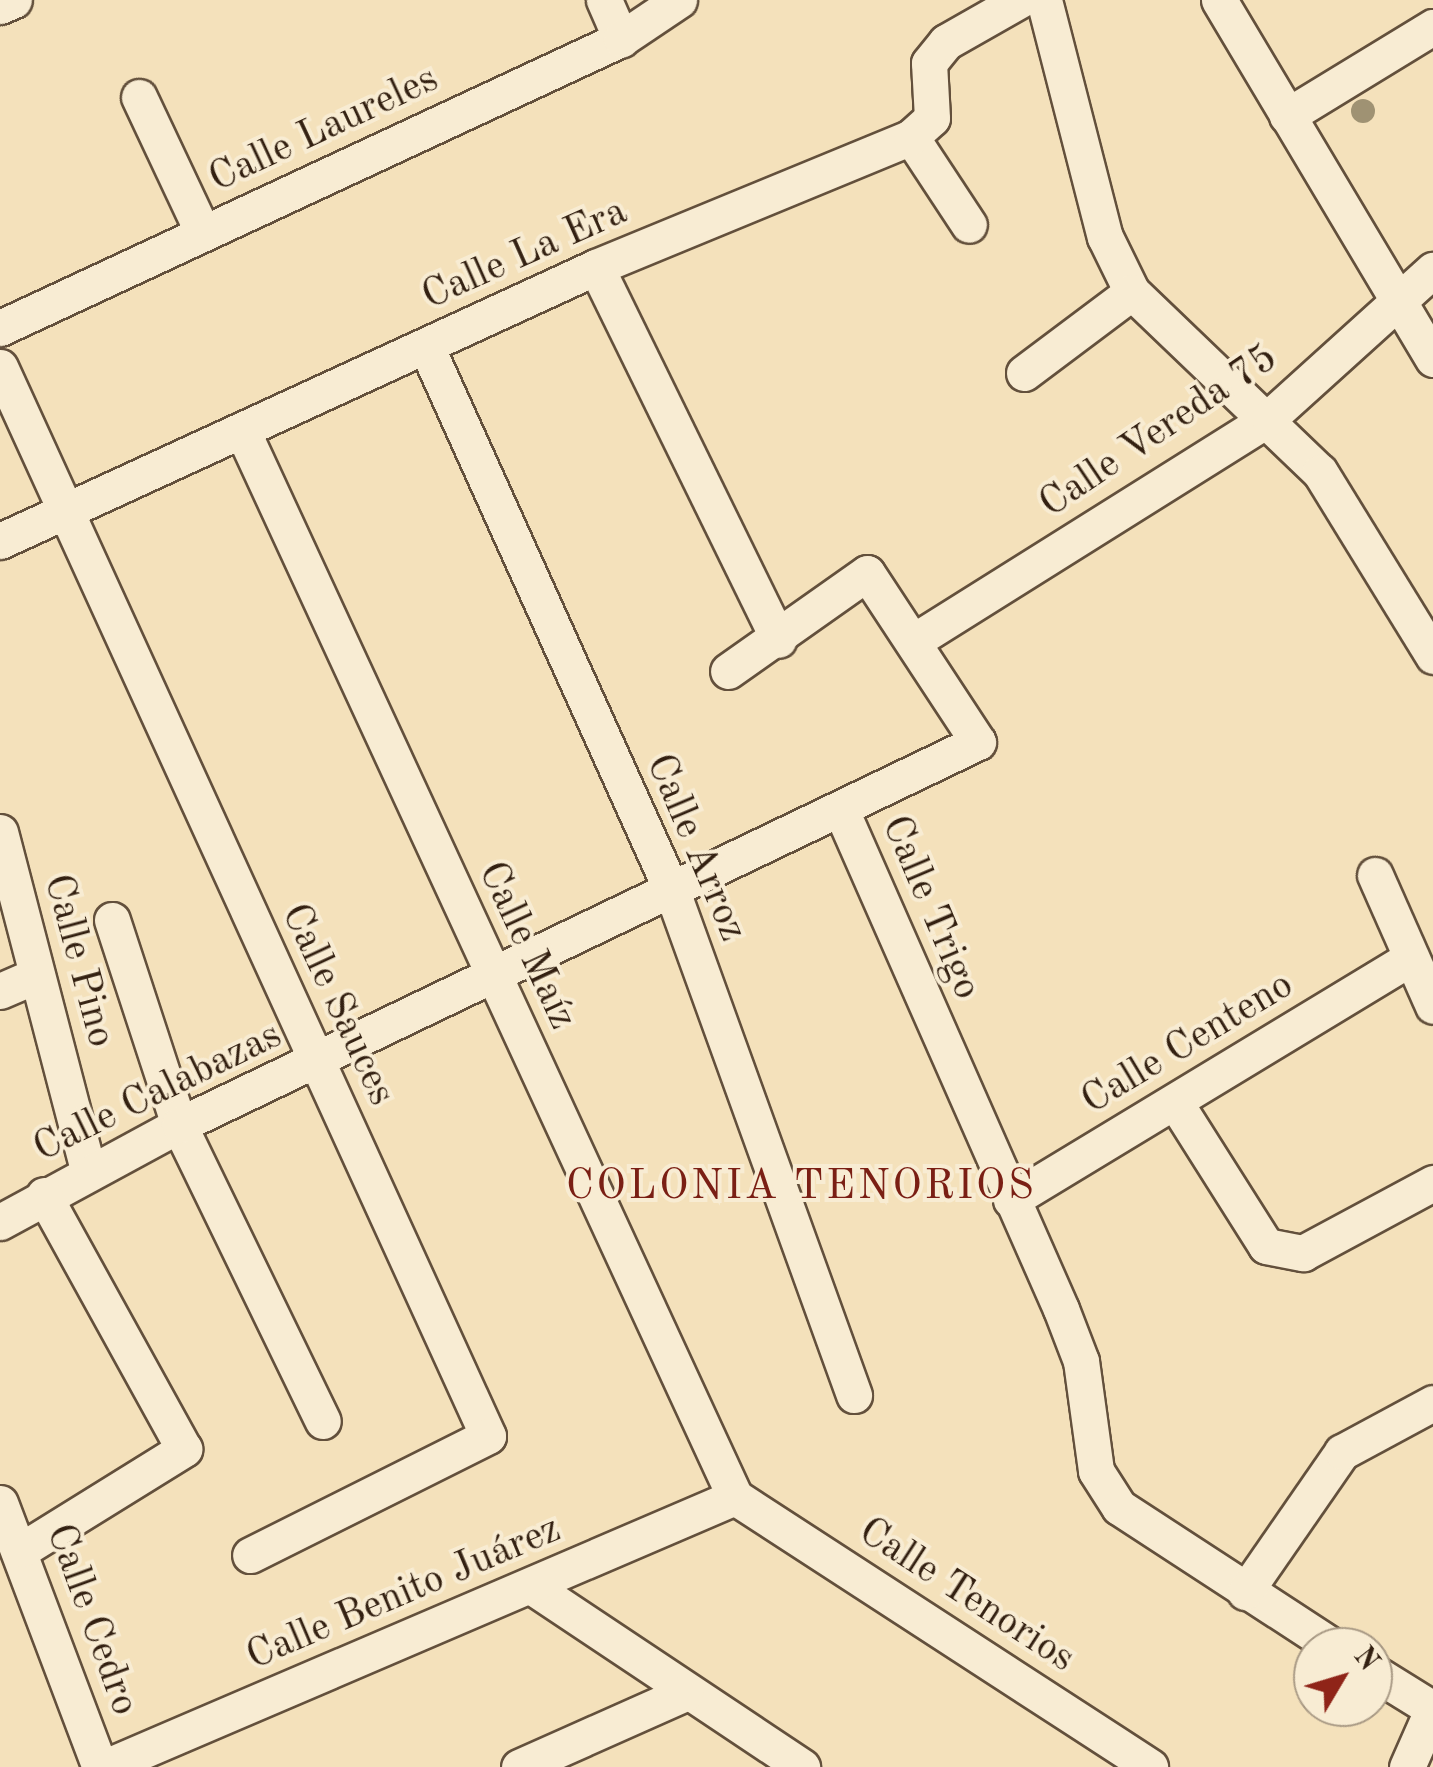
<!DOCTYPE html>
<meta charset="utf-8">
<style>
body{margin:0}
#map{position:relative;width:1433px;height:1767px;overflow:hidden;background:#f4e1bb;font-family:"Old Standard TT",serif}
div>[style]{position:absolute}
.roads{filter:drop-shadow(2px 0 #63503c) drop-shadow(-2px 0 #63503c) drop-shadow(0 2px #63503c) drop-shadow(0 -2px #63503c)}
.minor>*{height:35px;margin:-17.5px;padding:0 17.5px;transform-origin:17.5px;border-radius:17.5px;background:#f8ecd3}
.trees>*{width:24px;height:24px;margin:-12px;border-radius:50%;background:#9f9273}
span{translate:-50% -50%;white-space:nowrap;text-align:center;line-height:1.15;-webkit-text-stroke:8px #f8ecd3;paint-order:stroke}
.street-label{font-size:40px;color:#332011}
.neighbourhood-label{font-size:42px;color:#7a1f14;letter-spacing:2.5px}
.north{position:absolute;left:1293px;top:1627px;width:100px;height:100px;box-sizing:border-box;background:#f8ecd3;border:2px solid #a99a85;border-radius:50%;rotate:52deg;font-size:28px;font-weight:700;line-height:40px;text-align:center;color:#332011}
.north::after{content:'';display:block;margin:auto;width:35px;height:45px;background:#8f2418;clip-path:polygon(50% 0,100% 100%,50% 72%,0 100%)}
</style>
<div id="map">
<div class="roads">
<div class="minor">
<i style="left:604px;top:0;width:43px;rotate:66.4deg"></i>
<i style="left:1044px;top:0;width:245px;rotate:75.6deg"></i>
<i style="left:1105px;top:237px;width:61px;rotate:63.9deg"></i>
<i style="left:1132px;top:292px;width:260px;rotate:43.8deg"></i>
<i style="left:1320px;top:472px;width:216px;rotate:58.4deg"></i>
<i style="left:1219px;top:0;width:418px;rotate:59.2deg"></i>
<i style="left:0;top:6px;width:15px;rotate:-23deg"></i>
<i style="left:139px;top:97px;width:150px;rotate:64.8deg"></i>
<i style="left:1287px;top:116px;width:171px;rotate:-31.4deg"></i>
<i style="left:911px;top:137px;width:105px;rotate:56.6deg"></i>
<i style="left:596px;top:267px;width:415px;rotate:63.9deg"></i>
<i style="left:0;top:328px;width:685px;rotate:-24.96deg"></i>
<i style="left:621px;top:39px;width:70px;rotate:-33.9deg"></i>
<i style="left:426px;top:346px;width:598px;rotate:65.71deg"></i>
<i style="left:672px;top:891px;width:536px;rotate:70.14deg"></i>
<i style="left:0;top:367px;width:1175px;rotate:65.46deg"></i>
<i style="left:488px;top:1436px;width:266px;rotate:153.4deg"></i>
<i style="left:1024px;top:373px;width:135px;rotate:-36.9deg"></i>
<i style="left:242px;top:430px;width:1175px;rotate:65.2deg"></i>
<i style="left:0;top:541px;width:656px;rotate:-24.69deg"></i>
<i style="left:596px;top:267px;width:341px;rotate:-22.4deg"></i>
<i style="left:911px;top:137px;width:28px;rotate:-42deg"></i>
<i style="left:932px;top:118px;width:55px;rotate:-93.1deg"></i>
<i style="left:929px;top:63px;width:27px;rotate:-51deg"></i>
<i style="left:946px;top:42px;width:85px;rotate:-29.6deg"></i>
<i style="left:914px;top:641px;width:419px;rotate:-32.1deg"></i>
<i style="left:1269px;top:418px;width:221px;rotate:-42.1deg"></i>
<i style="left:841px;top:810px;width:545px;rotate:66.21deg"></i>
<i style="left:1061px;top:1309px;width:56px;rotate:69deg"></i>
<i style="left:1081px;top:1361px;width:111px;rotate:82.2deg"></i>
<i style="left:1096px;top:1471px;width:43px;rotate:57.4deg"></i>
<i style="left:1119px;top:1507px;width:257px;rotate:33.1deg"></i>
<i style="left:0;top:832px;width:350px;rotate:75.4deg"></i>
<i style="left:1375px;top:875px;width:143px;rotate:66.1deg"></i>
<i style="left:112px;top:920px;width:216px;rotate:71.9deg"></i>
<i style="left:179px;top:1125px;width:329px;rotate:64.1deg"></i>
<i style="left:0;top:991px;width:40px;rotate:-23.4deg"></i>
<i style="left:1175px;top:1102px;width:170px;rotate:57.7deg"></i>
<i style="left:1266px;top:1246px;width:38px;rotate:11deg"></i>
<i style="left:1303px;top:1253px;width:148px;rotate:-28.3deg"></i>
<i style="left:1011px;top:1200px;width:464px;rotate:-31.2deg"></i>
<i style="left:0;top:1222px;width:204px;rotate:-28.5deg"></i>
<i style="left:179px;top:1125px;width:886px;rotate:-25.61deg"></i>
<i style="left:978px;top:742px;width:202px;rotate:-123.3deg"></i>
<i style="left:867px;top:573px;width:170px;rotate:144.8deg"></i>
<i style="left:735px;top:1497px;width:495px;rotate:33deg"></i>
<i style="left:0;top:1503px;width:282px;rotate:69.3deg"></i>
<i style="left:23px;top:1549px;width:190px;rotate:-31.8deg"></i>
<i style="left:184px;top:1449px;width:290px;rotate:-118.9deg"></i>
<i style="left:531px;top:1586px;width:326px;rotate:33.7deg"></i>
<i style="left:1245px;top:1592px;width:170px;rotate:-55.3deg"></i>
<i style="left:1342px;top:1452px;width:103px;rotate:-28.3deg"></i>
<i style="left:1373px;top:1672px;width:70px;rotate:31.7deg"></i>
<i style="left:105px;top:1767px;width:685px;rotate:-23.2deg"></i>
<i style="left:519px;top:1767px;width:182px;rotate:-24deg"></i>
<i style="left:1407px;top:1767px;width:64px;rotate:-66.2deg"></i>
</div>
</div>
<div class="trees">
<i style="left:1363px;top:111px"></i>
</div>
<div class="street-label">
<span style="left:324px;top:130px;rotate:-25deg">Calle Laureles</span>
<span style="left:525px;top:255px;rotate:-24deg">Calle La Era</span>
<span style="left:1159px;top:432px;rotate:-34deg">Calle Vereda 75</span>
<span style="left:695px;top:848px;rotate:67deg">Calle Arroz</span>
<span style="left:930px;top:908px;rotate:67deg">Calle Trigo</span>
<span style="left:526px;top:946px;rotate:65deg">Calle Maíz</span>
<span style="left:78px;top:961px;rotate:75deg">Calle Pino</span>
<span style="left:337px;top:1005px;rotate:65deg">Calle Sauces</span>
<span style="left:1188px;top:1044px;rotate:-31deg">Calle Centeno</span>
<span style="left:158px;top:1093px;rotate:-26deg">Calle Calabazas</span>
<span style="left:404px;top:1594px;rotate:-23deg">Calle Benito Juárez</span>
<span style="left:966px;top:1596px;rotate:33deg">Calle Tenorios</span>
<span style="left:91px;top:1620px;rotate:70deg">Calle Cedro</span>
</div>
<div class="neighbourhood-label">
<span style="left:801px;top:1187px">COLONIA TENORIOS</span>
</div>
<div class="north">N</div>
</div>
